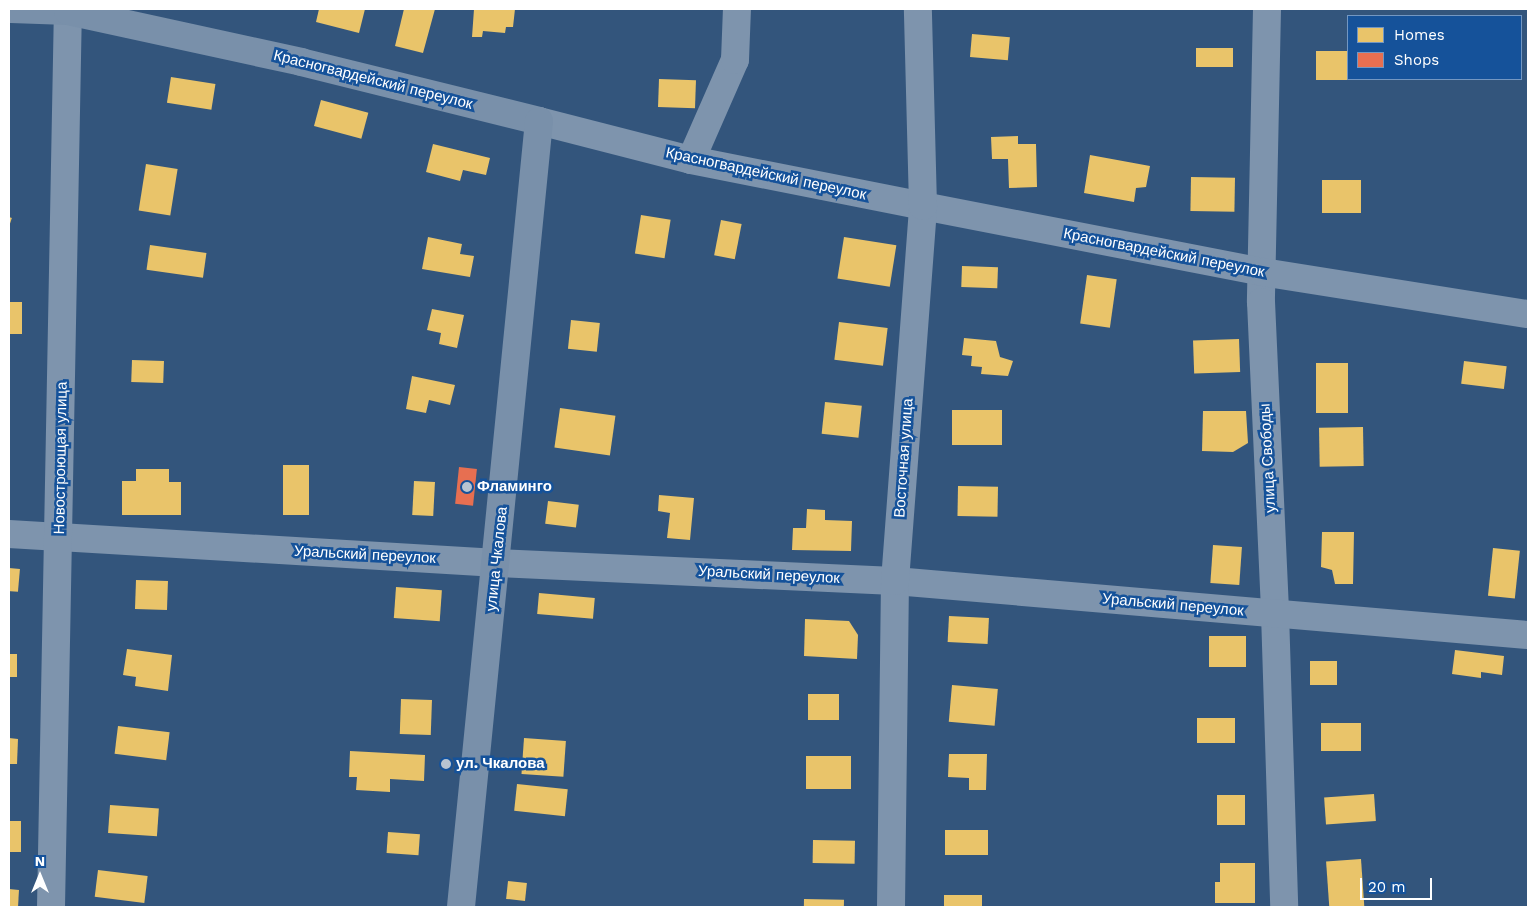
<!DOCTYPE html>
<meta charset="utf-8">
<style>
body{margin:0}
#map{position:relative;width:1537px;height:916px;overflow:hidden;background:#33557c;font-family:"Work Sans",sans-serif}
div>[style]{position:absolute}
.homes>*{inset:0;background:#e9c46a;transform-origin:0 0}
.shops>*{inset:0;background:#e76f51;transform-origin:0 0}
.street>*{height:28px;margin:-14px;padding:0 14px;transform-origin:14px;border-radius:14px;background:#7e94ad}
.secondary>*{height:28px;margin:-14px;padding:0 14px;transform-origin:14px;border-radius:14px;background:#7990aa}
.dots>*{width:14px;height:14px;translate:-50% -50%;box-sizing:border-box;border:2px solid #15529a;border-radius:50%}
span{translate:-50% -50%;white-space:nowrap;text-align:center;line-height:1.15;-webkit-text-stroke:5px #15529a;paint-order:stroke}
.street-label{font-size:15px;color:#fff}
.poi-label{font-size:15px;color:#fff;font-weight:700}
.left{translate:0 -50%;text-align:left}
.frame{position:absolute;inset:0;border:10px solid #fff;pointer-events:none}
.legend{position:absolute;left:1347px;top:15px;width:175px;height:65px;box-sizing:border-box;background:#15529a;border:1px solid #7397c2;margin:0;padding:6px 9px;list-style:none;font-size:15px;color:#fff}
.legend li{display:flex;align-items:center;gap:10px;height:25px}
.legend b{width:25px;border:1px solid #7397c2}
.north{position:absolute;left:15px;top:851px;width:50px;height:50px;-webkit-text-stroke:4px #15529a;paint-order:stroke;rotate:0deg;font-size:14px;font-weight:700;line-height:20px;text-align:center;color:#fff}
.north::after{content:'';display:block;margin:auto;width:18px;height:22px;background:#fff;clip-path:polygon(50% 0,100% 100%,50% 72%,0 100%)}
.scale{position:absolute;left:1360px;top:878px;width:72px;height:22px;box-sizing:border-box;border:2px solid #fff;border-top:0;padding-left:6px;font-size:15px;line-height:18px;white-space:nowrap;color:#fff;-webkit-text-stroke:4px #15529a;paint-order:stroke}
</style>
<div id="map">
<div class="homes">
<i style="clip-path:polygon(319px 9px,365px 9px,359px 33px,316px 22px)"></i>
<i style="clip-path:polygon(404px 9px,435px 9px,423px 53px,395px 46px)"></i>
<i style="clip-path:polygon(474px 9px,515px 9px,513px 27px,506px 27px,505px 33px,483px 31px,482px 37px,472px 37px)"></i>
<i style="left:972px;top:34px;width:38px;height:23px;rotate:5deg"></i>
<i style="left:1196px;top:48px;width:37px;height:19px"></i>
<i style="left:1316px;top:51px;width:32px;height:29px"></i>
<i style="left:171px;top:77px;width:45px;height:26px;rotate:9deg"></i>
<i style="left:659px;top:79px;width:37px;height:28px;rotate:2deg"></i>
<i style="left:321px;top:100px;width:49px;height:27px;rotate:15deg"></i>
<i style="clip-path:polygon(1018px 136px,1018px 144px,1036px 144px,1037px 187px,1009px 188px,1008px 159px,992px 159px,991px 137px)"></i>
<i style="clip-path:polygon(433px 144px,490px 158px,486px 175px,463px 170px,460px 181px,426px 172px)"></i>
<i style="clip-path:polygon(1090px 155px,1150px 166px,1146px 187px,1136px 188px,1134px 202px,1084px 193px)"></i>
<i style="left:146px;top:164px;width:32px;height:47px;rotate:9deg"></i>
<i style="left:1191px;top:177px;width:44px;height:34px;rotate:1deg"></i>
<i style="left:1322px;top:180px;width:39px;height:33px"></i>
<i style="left:641px;top:215px;width:30px;height:39px;rotate:9deg"></i>
<i style="left:9px;top:217px;width:3px;height:27px;rotate:18deg"></i>
<i style="left:721px;top:220px;width:21px;height:36px;rotate:11deg"></i>
<i style="clip-path:polygon(428px 237px,462px 244px,460px 254px,474px 256px,470px 277px,422px 269px)"></i>
<i style="left:844px;top:237px;width:53px;height:42px;rotate:9deg"></i>
<i style="left:150px;top:245px;width:57px;height:25px;rotate:8deg"></i>
<i style="left:962px;top:266px;width:36px;height:21px;rotate:2deg"></i>
<i style="left:1087px;top:275px;width:30px;height:49px;rotate:8deg"></i>
<i style="left:22px;top:302px;width:32px;height:13px;rotate:90deg"></i>
<i style="clip-path:polygon(432px 309px,464px 315px,457px 348px,439px 344px,441px 333px,427px 330px)"></i>
<i style="left:571px;top:320px;width:29px;height:29px;rotate:6deg"></i>
<i style="left:839px;top:322px;width:49px;height:38px;rotate:7deg"></i>
<i style="clip-path:polygon(964px 338px,996px 341px,1000px 357px,1013px 361px,1008px 376px,981px 374px,982px 367px,971px 366px,972px 356px,962px 355px)"></i>
<i style="left:1239px;top:339px;width:33px;height:46px;rotate:88deg"></i>
<i style="left:132px;top:360px;width:32px;height:22px;rotate:2deg"></i>
<i style="left:1464px;top:361px;width:43px;height:23px;rotate:7deg"></i>
<i style="left:1316px;top:363px;width:32px;height:50px"></i>
<i style="clip-path:polygon(412px 376px,455px 385px,450px 405px,429px 400px,426px 413px,406px 409px)"></i>
<i style="left:825px;top:402px;width:37px;height:32px;rotate:6deg"></i>
<i style="left:560px;top:408px;width:56px;height:40px;rotate:8deg"></i>
<i style="left:952px;top:410px;width:50px;height:35px"></i>
<i style="clip-path:polygon(1203px 411px,1246px 411px,1248px 443px,1233px 452px,1202px 451px)"></i>
<i style="left:1363px;top:427px;width:39px;height:44px;rotate:89deg"></i>
<i style="left:283px;top:465px;width:26px;height:50px"></i>
<i style="clip-path:polygon(136px 469px,169px 469px,169px 482px,181px 482px,181px 515px,122px 515px,122px 481px,136px 481px)"></i>
<i style="left:414px;top:481px;width:21px;height:34px;rotate:3deg"></i>
<i style="left:958px;top:486px;width:40px;height:30px;rotate:1deg"></i>
<i style="clip-path:polygon(659px 495px,694px 498px,690px 540px,667px 538px,670px 513px,658px 511px)"></i>
<i style="left:548px;top:501px;width:31px;height:23px;rotate:7deg"></i>
<i style="clip-path:polygon(807px 509px,825px 510px,825px 520px,852px 521px,851px 551px,792px 550px,793px 528px,806px 528px)"></i>
<i style="clip-path:polygon(1322px 532px,1354px 532px,1353px 584px,1335px 584px,1332px 570px,1321px 567px)"></i>
<i style="left:1213px;top:545px;width:29px;height:38px;rotate:4deg"></i>
<i style="left:1493px;top:548px;width:27px;height:48px;rotate:6deg"></i>
<i style="left:9px;top:568px;width:11px;height:23px;rotate:5deg"></i>
<i style="left:136px;top:580px;width:32px;height:29px;rotate:2deg"></i>
<i style="left:396px;top:587px;width:46px;height:31px;rotate:4deg"></i>
<i style="left:539px;top:593px;width:56px;height:21px;rotate:5deg"></i>
<i style="left:949px;top:616px;width:40px;height:26px;rotate:3deg"></i>
<i style="clip-path:polygon(805px 619px,849px 621px,858px 635px,857px 659px,804px 656px)"></i>
<i style="left:1209px;top:636px;width:37px;height:31px"></i>
<i style="clip-path:polygon(127px 649px,172px 655px,168px 691px,135px 686px,136px 677px,123px 675px)"></i>
<i style="clip-path:polygon(1455px 650px,1504px 656px,1502px 675px,1481px 672px,1481px 678px,1452px 674px)"></i>
<i style="left:9px;top:654px;width:8px;height:23px"></i>
<i style="left:1310px;top:661px;width:27px;height:24px"></i>
<i style="left:952px;top:685px;width:46px;height:37px;rotate:5deg"></i>
<i style="left:808px;top:694px;width:31px;height:26px"></i>
<i style="left:401px;top:699px;width:31px;height:35px;rotate:2deg"></i>
<i style="left:1197px;top:718px;width:38px;height:25px"></i>
<i style="left:1321px;top:723px;width:40px;height:28px"></i>
<i style="left:118px;top:726px;width:52px;height:28px;rotate:7deg"></i>
<i style="clip-path:polygon(9px 738px,18px 739px,17px 764px,9px 764px)"></i>
<i style="left:524px;top:738px;width:42px;height:36px;rotate:4deg"></i>
<i style="clip-path:polygon(350px 751px,425px 755px,424px 781px,390px 779px,390px 792px,356px 790px,357px 777px,349px 777px)"></i>
<i style="clip-path:polygon(949px 754px,987px 754px,986px 790px,969px 790px,969px 778px,948px 777px)"></i>
<i style="left:806px;top:756px;width:45px;height:33px"></i>
<i style="left:517px;top:784px;width:51px;height:27px;rotate:6deg"></i>
<i style="left:1374px;top:794px;width:27px;height:50px;rotate:86deg"></i>
<i style="left:1217px;top:795px;width:28px;height:30px"></i>
<i style="left:110px;top:805px;width:49px;height:28px;rotate:4deg"></i>
<i style="left:9px;top:821px;width:12px;height:31px"></i>
<i style="left:945px;top:830px;width:43px;height:25px"></i>
<i style="left:388px;top:832px;width:32px;height:21px;rotate:4deg"></i>
<i style="left:813px;top:840px;width:42px;height:23px;rotate:1deg"></i>
<i style="left:1361px;top:859px;width:48px;height:35px;rotate:86deg"></i>
<i style="clip-path:polygon(1220px 863px,1255px 863px,1255px 903px,1215px 903px,1215px 882px,1220px 882px)"></i>
<i style="left:98px;top:870px;width:50px;height:27px;rotate:7deg"></i>
<i style="left:508px;top:881px;width:19px;height:18px;rotate:6deg"></i>
<i style="clip-path:polygon(9px 889px,19px 890px,18px 907px,9px 907px)"></i>
<i style="left:944px;top:895px;width:38px;height:12px"></i>
<i style="left:804px;top:899px;width:40px;height:8px;rotate:1deg"></i>
</div>
<div class="shops">
<i style="left:459px;top:467px;width:18px;height:37px;rotate:6deg"></i>
</div>
<div class="street">
<i style="left:1267px;top:9px;width:293px;rotate:91.2deg"></i>
<i style="left:1261px;top:302px;width:311px;rotate:87.4deg"></i>
<i style="left:1275px;top:613px;width:294px;rotate:88.2deg"></i>
<i style="left:539px;top:121px;width:157px;rotate:14.4deg"></i>
<i style="left:691px;top:160px;width:237px;rotate:11.2deg"></i>
<i style="left:923px;top:206px;width:345px;rotate:11deg"></i>
<i style="left:1262px;top:272px;width:269px;rotate:9deg"></i>
<i style="left:691px;top:160px;width:109px;rotate:-66.3deg"></i>
<i style="left:735px;top:60px;width:51px;rotate:-87.8deg"></i>
<i style="left:9px;top:534px;width:489px;rotate:3.4deg"></i>
<i style="left:497px;top:563px;width:398px;rotate:2.6deg"></i>
<i style="left:895px;top:581px;width:635px;rotate:4.88deg"></i>
<i style="left:51px;top:907px;width:898px;rotate:-88.92deg"></i>
<i style="left:891px;top:907px;width:326px;rotate:-89.3deg"></i>
<i style="left:895px;top:581px;width:376px;rotate:-85.7deg"></i>
<i style="left:923px;top:206px;width:197px;rotate:-91.5deg"></i>
</div>
<div class="secondary">
<i style="left:11px;top:9px;width:57px;rotate:2deg"></i>
<i style="left:68px;top:11px;width:239px;rotate:12.3deg"></i>
<i style="left:301px;top:62px;width:245px;rotate:13.9deg"></i>
<i style="left:539px;top:121px;width:790px;rotate:95.67deg"></i>
</div>
<div class="dots">
<i style="left:467px;top:487px;background:#b8c4d1"></i>
<i style="left:446px;top:764px;background:#b8c4d1"></i>
</div>
<div class="street-label">
<span style="left:373px;top:80px;rotate:14deg">Красногвардейский переулок</span>
<span style="left:766px;top:174px;rotate:12deg">Красногвардейский переулок</span>
<span style="left:1164px;top:253px;rotate:11deg">Красногвардейский переулок</span>
<span style="left:61px;top:458px;rotate:-89deg">Новостроющая улица</span>
<span style="left:904px;top:458px;rotate:-86deg">Восточная улица</span>
<span style="left:1268px;top:458px;rotate:-93deg">улица Свободы</span>
<span style="left:365px;top:555px;rotate:3deg">Уральский переулок</span>
<span style="left:497px;top:559px;rotate:-84deg">улица Чкалова</span>
<span style="left:769px;top:575px;rotate:3deg">Уральский переулок</span>
<span style="left:1173px;top:605px;rotate:5deg">Уральский переулок</span>
</div>
<div class="poi-label">
<span class="left" style="left:477px;top:487px">Фламинго</span>
<span class="left" style="left:456px;top:764px">ул. Чкалова</span>
</div>
<div class="frame"></div>
<ul class="legend">
<li><b style="height:14px;background:#e9c46a"></b>Homes</li>
<li><b style="height:14px;background:#e76f51"></b>Shops</li>
</ul>
<div class="north">N</div>
<div class="scale">20 m</div>
</div>
